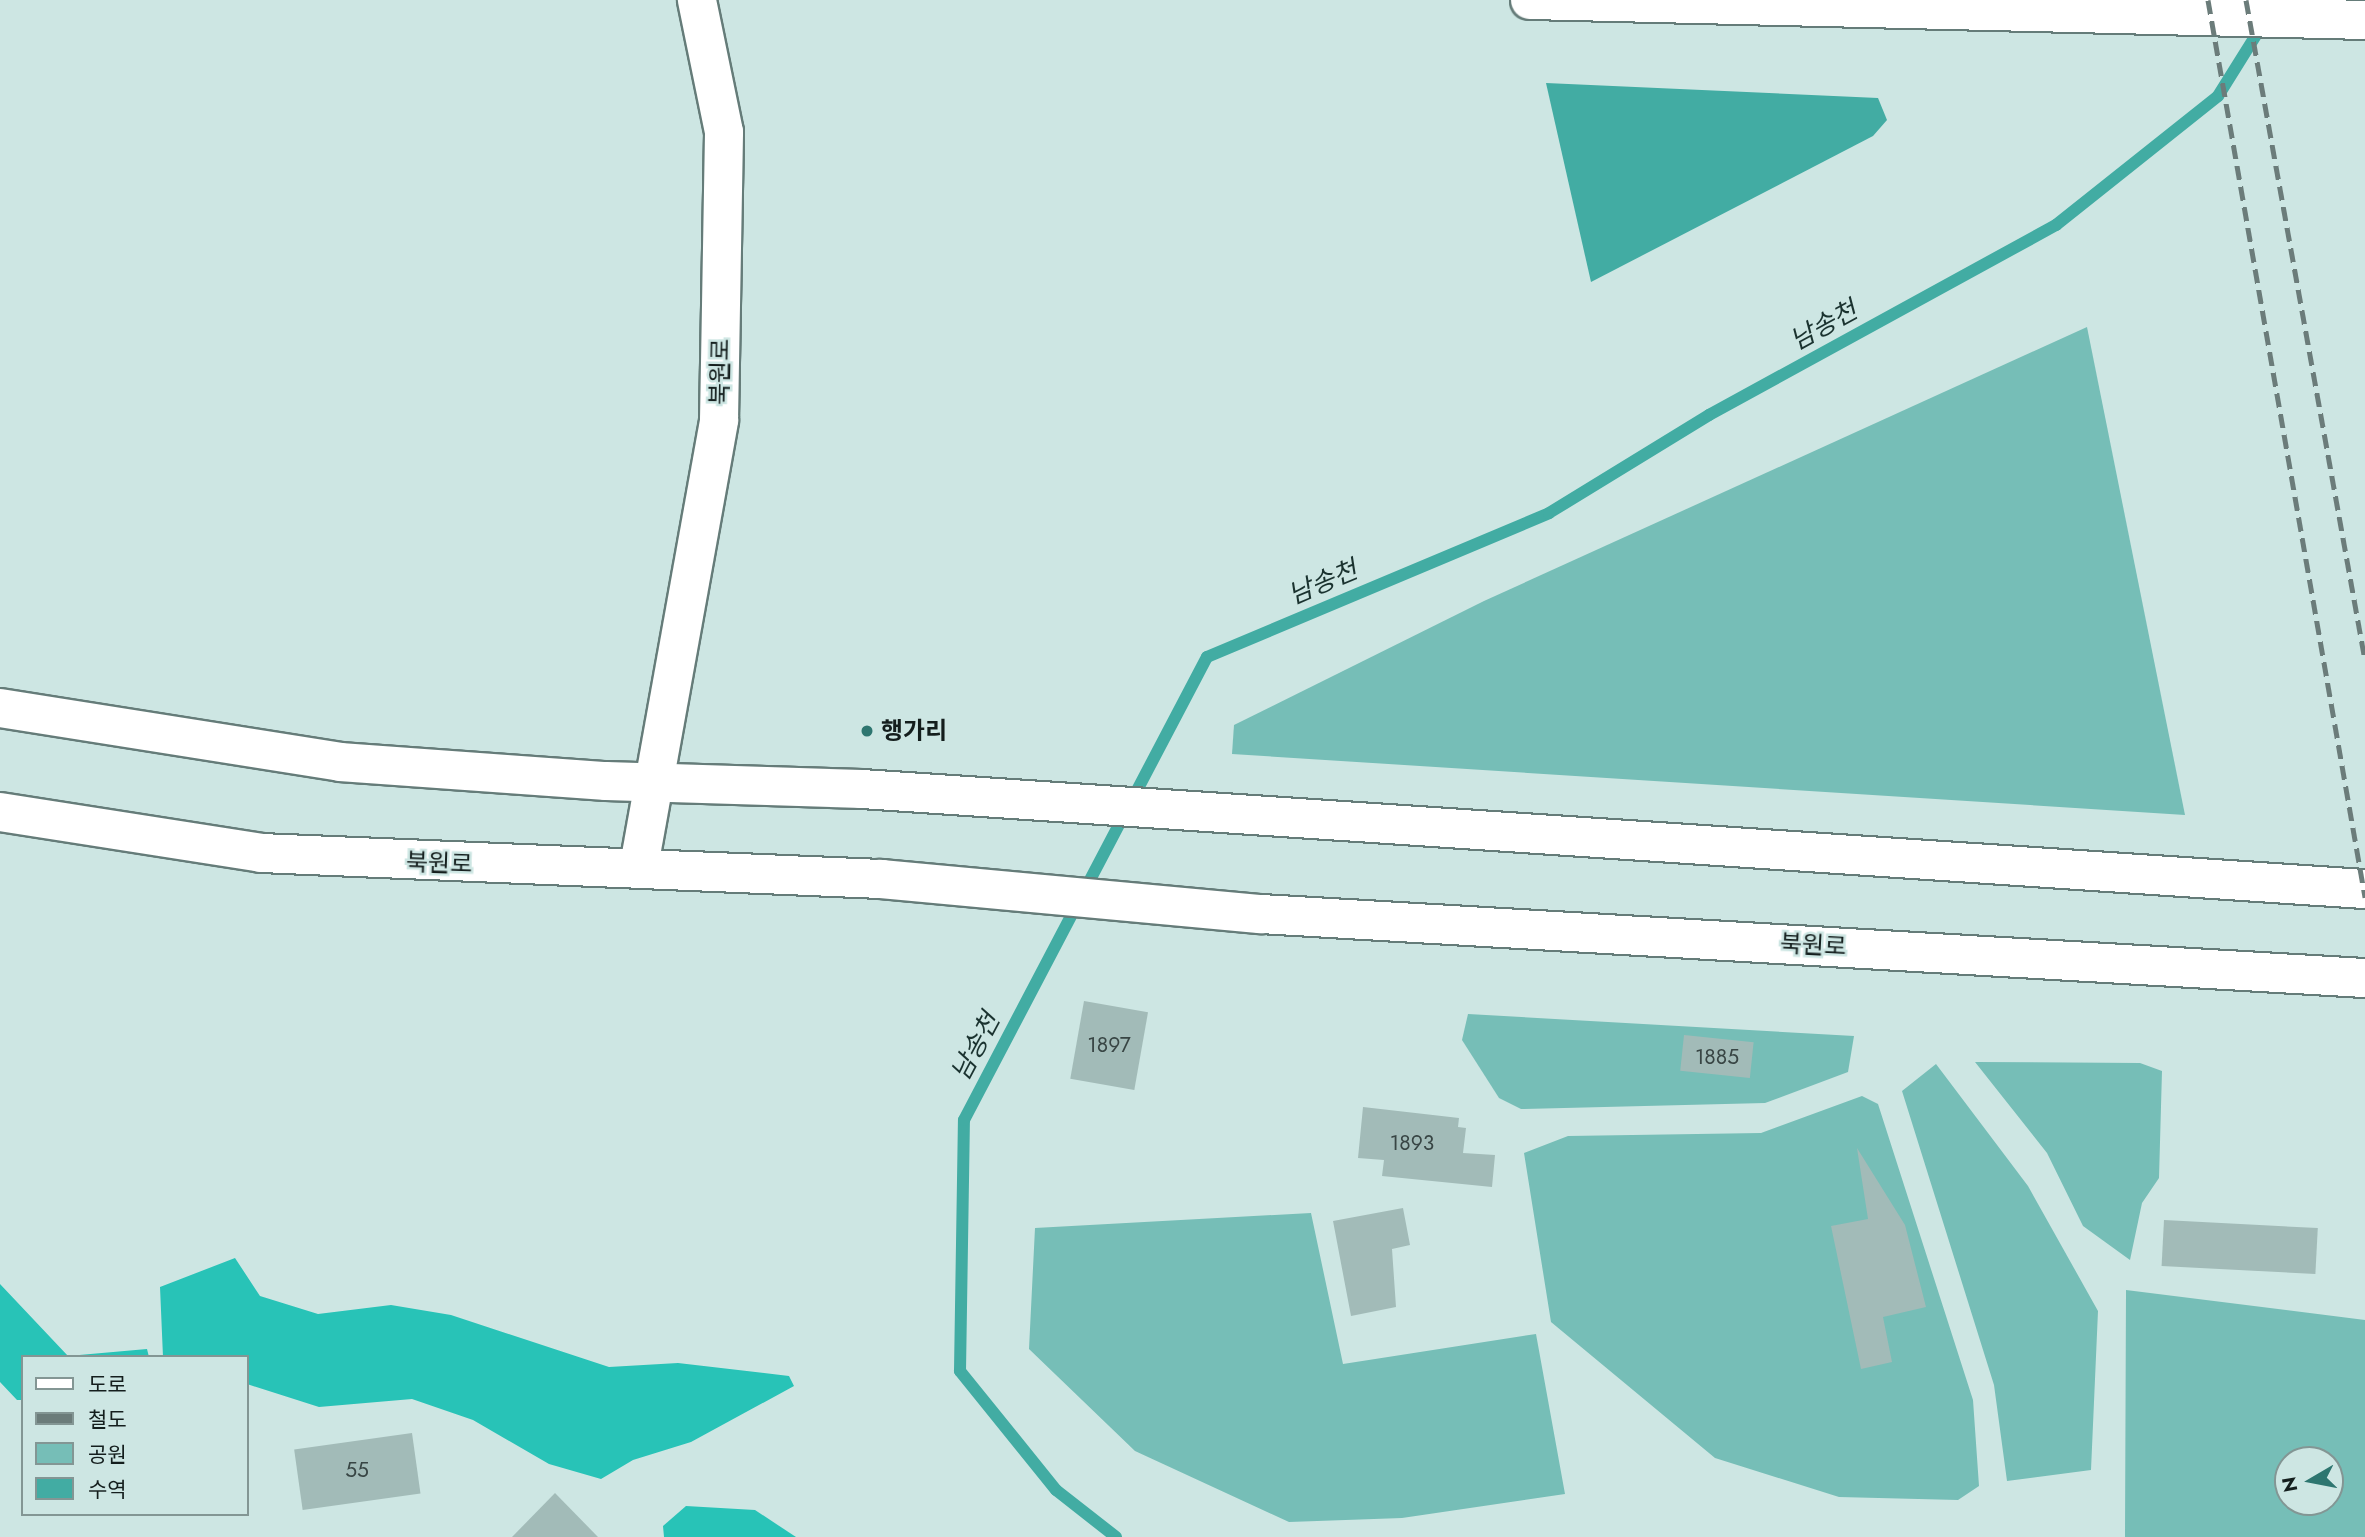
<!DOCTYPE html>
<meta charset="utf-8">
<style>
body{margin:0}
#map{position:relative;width:2365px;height:1537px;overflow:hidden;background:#cde6e3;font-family:Jost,"Noto Sans KR",sans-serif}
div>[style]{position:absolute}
.green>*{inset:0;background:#76beb7}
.forest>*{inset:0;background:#28c3b7}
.water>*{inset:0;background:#42aca3}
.stream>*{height:12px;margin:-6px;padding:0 6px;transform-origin:6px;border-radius:6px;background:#42aca3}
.building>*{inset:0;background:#a2bbb8;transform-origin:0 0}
.roads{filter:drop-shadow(2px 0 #657c79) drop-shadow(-2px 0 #657c79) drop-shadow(0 2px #657c79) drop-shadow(0 -2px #657c79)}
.minor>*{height:38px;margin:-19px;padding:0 19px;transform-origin:19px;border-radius:19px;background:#fff}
.rail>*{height:5px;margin-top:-2.5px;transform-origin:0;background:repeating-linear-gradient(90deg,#6b7c7a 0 14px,transparent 0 21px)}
.dots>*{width:19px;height:19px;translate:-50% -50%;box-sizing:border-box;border:4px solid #cde6e3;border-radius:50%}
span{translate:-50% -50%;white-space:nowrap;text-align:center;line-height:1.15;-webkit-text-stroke:5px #cde6e3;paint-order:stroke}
.number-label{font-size:21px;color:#384544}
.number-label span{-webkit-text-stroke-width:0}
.street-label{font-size:24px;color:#141e1d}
.poi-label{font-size:24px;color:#141e1d;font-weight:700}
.left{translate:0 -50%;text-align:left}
.water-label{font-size:26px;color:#1a322f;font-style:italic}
.legend{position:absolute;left:21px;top:1355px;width:228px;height:161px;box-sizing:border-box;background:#cde6e3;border:2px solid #839694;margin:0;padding:9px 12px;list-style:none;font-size:21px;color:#141e1d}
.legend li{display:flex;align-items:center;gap:14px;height:35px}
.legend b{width:35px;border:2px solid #839694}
.north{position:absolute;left:2274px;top:1446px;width:70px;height:70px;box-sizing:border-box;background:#cde6e3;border:2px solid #839694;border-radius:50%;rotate:260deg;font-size:19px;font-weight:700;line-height:28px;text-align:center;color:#141e1d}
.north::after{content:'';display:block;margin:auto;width:24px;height:32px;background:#2e7670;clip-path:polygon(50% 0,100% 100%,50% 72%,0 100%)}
</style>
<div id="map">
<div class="green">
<i style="clip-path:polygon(2087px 327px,2185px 815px,1232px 754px,1234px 725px,1484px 601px)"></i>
<i style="clip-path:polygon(1468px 1014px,1854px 1036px,1848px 1072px,1765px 1103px,1521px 1109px,1499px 1098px,1462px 1040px)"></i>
<i style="clip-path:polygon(1975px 1062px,2140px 1063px,2162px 1071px,2159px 1178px,2142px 1203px,2130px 1260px,2083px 1226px,2047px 1153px)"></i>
<i style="clip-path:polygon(1936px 1064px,2028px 1186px,2098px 1311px,2091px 1470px,2007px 1481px,1994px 1385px,1902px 1091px)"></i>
<i style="clip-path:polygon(1862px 1096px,1878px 1104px,1973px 1400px,1979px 1486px,1958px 1500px,1839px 1497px,1715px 1458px,1551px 1322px,1524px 1153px,1568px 1136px,1761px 1133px)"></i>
<i style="clip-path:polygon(1311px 1213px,1343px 1364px,1536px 1334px,1565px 1494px,1402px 1518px,1289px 1522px,1135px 1451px,1029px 1349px,1035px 1228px)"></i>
<i style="clip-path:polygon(evenodd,2126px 1290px,2365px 1320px,2365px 1537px,2125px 1537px,2126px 1290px,2288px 1460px,2330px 1460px,2330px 1502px,2288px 1502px,2288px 1460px)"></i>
</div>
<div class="forest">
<i style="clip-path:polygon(235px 1258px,260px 1296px,318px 1314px,391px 1305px,451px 1315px,609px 1367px,678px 1363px,789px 1376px,794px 1386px,691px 1442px,633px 1460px,601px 1479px,549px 1464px,473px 1420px,412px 1399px,319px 1407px,247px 1384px,247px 1357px,163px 1357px,160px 1287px)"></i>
<i style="clip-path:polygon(0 1284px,68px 1356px,147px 1349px,149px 1357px,23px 1357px,23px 1400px,17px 1400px,0 1382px)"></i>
<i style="clip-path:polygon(686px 1506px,755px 1510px,796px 1537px,664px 1537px,663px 1526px)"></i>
</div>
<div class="water">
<i style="clip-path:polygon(1546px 83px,1878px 98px,1887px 120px,1873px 136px,1591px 282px)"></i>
</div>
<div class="stream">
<i style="left:1116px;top:1537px;width:76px;rotate:-141.9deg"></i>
<i style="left:1056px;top:1490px;width:153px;rotate:-128.9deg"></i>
<i style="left:960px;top:1371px;width:251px;rotate:-89.1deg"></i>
<i style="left:964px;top:1120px;width:523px;rotate:-62.31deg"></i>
<i style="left:1207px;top:657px;width:371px;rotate:-22.8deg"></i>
<i style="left:1549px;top:513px;width:188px;rotate:-31.5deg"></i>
<i style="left:1709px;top:415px;width:396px;rotate:-28.7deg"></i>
<i style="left:2056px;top:225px;width:207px;rotate:-38.5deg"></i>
<i style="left:2218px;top:96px;width:85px;rotate:-58deg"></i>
</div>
<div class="building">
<i style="left:1084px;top:1001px;width:65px;height:79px;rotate:10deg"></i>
<i style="left:1684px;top:1035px;width:70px;height:36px;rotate:6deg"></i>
<i style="clip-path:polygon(1363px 1107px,1459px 1118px,1458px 1127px,1466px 1128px,1463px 1153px,1495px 1155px,1492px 1187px,1382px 1176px,1384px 1160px,1358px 1158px)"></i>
<i style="clip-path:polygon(1857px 1148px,1905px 1225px,1926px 1307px,1883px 1317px,1892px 1362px,1861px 1369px,1831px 1226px,1868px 1219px)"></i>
<i style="clip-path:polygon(1403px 1208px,1410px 1245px,1392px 1249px,1396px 1307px,1351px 1316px,1333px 1221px)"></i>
<i style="left:2164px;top:1220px;width:154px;height:46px;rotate:3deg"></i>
<i style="left:412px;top:1433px;width:61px;height:119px;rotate:82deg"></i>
<i style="clip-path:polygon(555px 1493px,598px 1537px,512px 1537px)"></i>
</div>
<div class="roads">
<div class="minor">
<i style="left:1530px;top:0;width:835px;rotate:1.37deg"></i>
<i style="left:0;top:708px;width:344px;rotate:9deg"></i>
<i style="left:340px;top:762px;width:267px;rotate:4.1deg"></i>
<i style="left:606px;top:781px;width:256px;rotate:1.8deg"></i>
<i style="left:862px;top:789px;width:1506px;rotate:3.81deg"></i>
<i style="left:0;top:812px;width:264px;rotate:8.9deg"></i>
<i style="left:261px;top:853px;width:621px;rotate:2.4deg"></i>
<i style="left:881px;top:879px;width:382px;rotate:5.3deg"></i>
<i style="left:1261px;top:914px;width:1106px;rotate:3.32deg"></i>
<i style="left:639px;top:866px;width:453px;rotate:-79.8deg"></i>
<i style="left:719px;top:420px;width:288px;rotate:-89deg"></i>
<i style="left:724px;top:132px;width:135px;rotate:-101.6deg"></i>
</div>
</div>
<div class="rail">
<i style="left:2208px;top:0;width:911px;rotate:80.07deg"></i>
<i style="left:2246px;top:0;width:671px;rotate:79.78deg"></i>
</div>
<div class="dots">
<i style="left:867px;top:731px;background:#2e7670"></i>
</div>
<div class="number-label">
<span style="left:1109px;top:1045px">1897</span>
<span style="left:1717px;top:1057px">1885</span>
<span style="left:1412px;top:1143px">1893</span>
<span style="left:357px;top:1470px">55</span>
</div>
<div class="street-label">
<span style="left:720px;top:372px;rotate:-89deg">북원로</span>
<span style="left:439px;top:863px;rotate:2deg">북원로</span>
<span style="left:1813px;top:945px;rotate:3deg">북원로</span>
</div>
<div class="poi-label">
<span class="left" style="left:881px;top:731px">행가리</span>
</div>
<div class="water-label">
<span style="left:1824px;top:326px;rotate:-29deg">남송천</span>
<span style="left:1323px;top:583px;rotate:-23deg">남송천</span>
<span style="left:976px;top:1047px;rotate:-62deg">남송천</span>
</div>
<ul class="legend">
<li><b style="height:9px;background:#fff"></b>도로</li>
<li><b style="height:9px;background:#6b7c7a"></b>철도</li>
<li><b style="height:19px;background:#76beb7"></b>공원</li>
<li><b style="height:19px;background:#42aca3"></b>수역</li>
</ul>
<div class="north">N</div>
</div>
